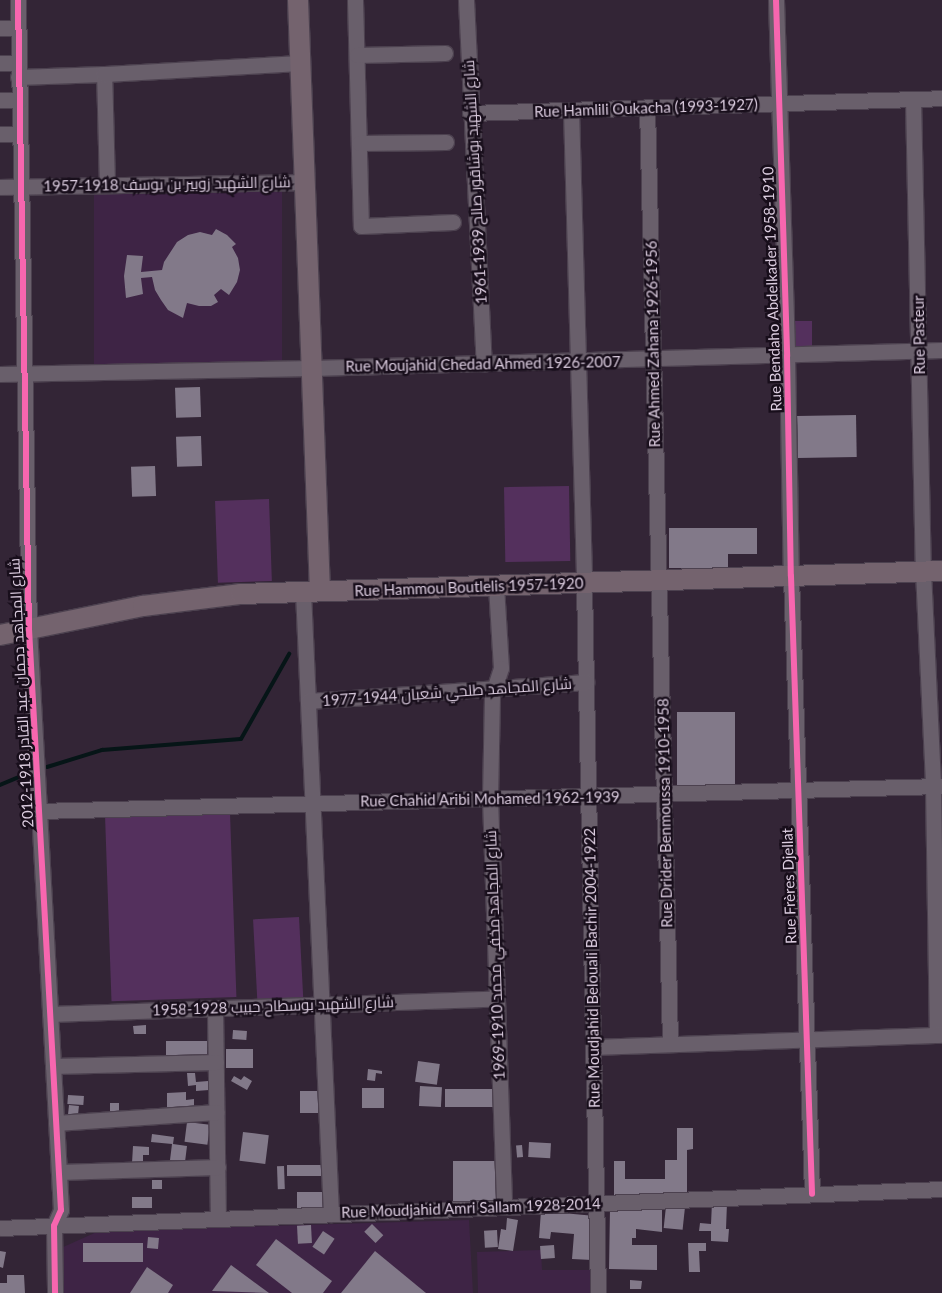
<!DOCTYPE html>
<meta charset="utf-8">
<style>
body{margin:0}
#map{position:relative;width:942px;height:1293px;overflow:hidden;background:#332536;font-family:Lato,Cairo,sans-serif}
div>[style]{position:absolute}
.built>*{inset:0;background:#3e2445;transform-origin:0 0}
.green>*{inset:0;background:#54305d;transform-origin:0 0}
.stream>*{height:4px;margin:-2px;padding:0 2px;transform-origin:2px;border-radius:2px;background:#061517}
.building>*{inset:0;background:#827989;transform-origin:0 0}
.roads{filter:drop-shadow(1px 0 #4c414f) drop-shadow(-1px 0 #4c414f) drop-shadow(0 1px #4c414f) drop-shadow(0 -1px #4c414f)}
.minor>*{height:15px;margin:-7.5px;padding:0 7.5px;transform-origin:7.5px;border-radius:7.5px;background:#695f6b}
.major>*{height:20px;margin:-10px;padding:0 10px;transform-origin:10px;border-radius:10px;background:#74636e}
.cycleway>*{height:6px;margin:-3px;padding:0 3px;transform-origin:3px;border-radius:3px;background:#f766af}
span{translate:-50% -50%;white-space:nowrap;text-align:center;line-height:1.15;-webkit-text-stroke:5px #180e1b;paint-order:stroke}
.street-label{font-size:15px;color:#dccde0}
</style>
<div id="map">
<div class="built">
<i style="left:282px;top:191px;width:174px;height:188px;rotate:90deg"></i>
<i style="clip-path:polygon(469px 1220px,473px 1293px,62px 1293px,61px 1248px,99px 1231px)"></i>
<i style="clip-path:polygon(541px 1250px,542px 1270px,591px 1270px,591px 1293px,478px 1293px,477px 1252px)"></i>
</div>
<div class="green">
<i style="left:795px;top:321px;width:17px;height:32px"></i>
<i style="left:569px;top:486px;width:75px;height:65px;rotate:89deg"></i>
<i style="left:269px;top:499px;width:82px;height:54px;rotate:88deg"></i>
<i style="left:230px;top:813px;width:184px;height:125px;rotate:88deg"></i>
<i style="left:299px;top:917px;width:82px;height:46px;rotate:87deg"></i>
</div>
<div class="stream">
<i style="left:47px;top:767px;width:58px;rotate:-17.2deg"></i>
<i style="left:102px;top:750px;width:139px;rotate:-4.5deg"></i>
<i style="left:241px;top:739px;width:98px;rotate:-60.5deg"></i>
<i style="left:0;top:785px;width:28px;rotate:-23deg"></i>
</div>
<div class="building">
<i style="clip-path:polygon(216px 229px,227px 235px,236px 244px,232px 247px,238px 258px,240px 270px,237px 282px,229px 295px,221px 289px,214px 295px,218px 302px,211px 306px,199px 306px,187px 303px,183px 318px,168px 310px,161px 300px,155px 290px,152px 277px,141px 278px,143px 294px,126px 298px,124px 276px,127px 255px,143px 256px,141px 272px,162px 270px,164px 262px,177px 242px,188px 235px,200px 232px,212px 235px)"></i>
<i style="left:200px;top:387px;width:30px;height:25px;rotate:88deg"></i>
<i style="left:856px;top:415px;width:42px;height:59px;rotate:89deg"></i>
<i style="left:201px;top:436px;width:30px;height:25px;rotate:88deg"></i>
<i style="left:155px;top:466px;width:30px;height:24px;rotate:88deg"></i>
<i style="clip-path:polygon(669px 528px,757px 528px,757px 554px,728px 554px,728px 568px,669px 568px)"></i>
<i style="left:677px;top:712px;width:58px;height:79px"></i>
<i style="clip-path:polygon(146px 1025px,146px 1034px,134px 1034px,133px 1026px)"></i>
<i style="left:233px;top:1030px;width:14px;height:9px;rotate:4deg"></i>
<i style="left:207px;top:1041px;width:16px;height:41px;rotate:90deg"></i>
<i style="left:226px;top:1049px;width:27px;height:19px"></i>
<i style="left:418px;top:1061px;width:22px;height:21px;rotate:8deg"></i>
<i style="clip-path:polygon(368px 1069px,382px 1071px,382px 1074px,376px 1073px,375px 1081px,367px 1080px)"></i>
<i style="clip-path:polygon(187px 1073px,195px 1073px,196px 1082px,208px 1081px,209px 1090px,196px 1091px,196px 1085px,188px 1086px)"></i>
<i style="clip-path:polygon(234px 1076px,241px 1080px,244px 1076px,252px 1081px,247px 1090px,231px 1081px)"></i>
<i style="left:420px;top:1086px;width:22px;height:20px;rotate:3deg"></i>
<i style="left:362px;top:1088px;width:22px;height:20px"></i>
<i style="left:494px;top:1089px;width:18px;height:49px;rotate:90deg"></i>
<i style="left:300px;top:1091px;width:18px;height:22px"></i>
<i style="clip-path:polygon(186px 1092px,186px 1100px,194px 1099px,194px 1111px,167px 1112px,167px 1093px)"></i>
<i style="left:68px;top:1095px;width:16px;height:9px;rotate:4deg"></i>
<i style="left:110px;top:1103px;width:9px;height:11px"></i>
<i style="left:69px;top:1105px;width:10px;height:10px;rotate:6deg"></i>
<i style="left:187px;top:1122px;width:23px;height:20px;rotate:7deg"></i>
<i style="clip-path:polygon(677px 1128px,693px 1128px,693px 1149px,687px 1150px,687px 1194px,614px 1195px,614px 1161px,625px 1161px,625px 1179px,665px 1179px,665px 1160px,677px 1160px)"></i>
<i style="left:243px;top:1132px;width:26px;height:29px;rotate:7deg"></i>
<i style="clip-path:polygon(152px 1134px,174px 1137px,173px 1144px,187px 1146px,185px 1162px,170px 1160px,172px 1144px,151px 1142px)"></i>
<i style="left:529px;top:1142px;width:22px;height:15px;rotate:3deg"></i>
<i style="left:522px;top:1145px;width:12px;height:6px;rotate:85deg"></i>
<i style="clip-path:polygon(133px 1146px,149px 1147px,149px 1155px,143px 1155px,143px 1163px,132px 1163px)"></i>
<i style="left:453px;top:1161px;width:43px;height:41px"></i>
<i style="left:325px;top:1165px;width:11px;height:38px;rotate:90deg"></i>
<i style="left:284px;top:1166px;width:23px;height:7px;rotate:88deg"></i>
<i style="left:152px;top:1180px;width:10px;height:9px"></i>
<i style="left:325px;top:1192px;width:18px;height:28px;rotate:90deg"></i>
<i style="left:132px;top:1197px;width:20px;height:11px"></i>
<i style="clip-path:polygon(712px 1202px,727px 1203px,726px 1229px,729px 1229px,728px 1242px,711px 1241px,711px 1231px,699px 1231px,700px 1223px,711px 1224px)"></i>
<i style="left:666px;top:1206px;width:19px;height:22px;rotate:6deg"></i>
<i style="clip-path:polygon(610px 1208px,662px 1209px,662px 1232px,636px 1229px,636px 1238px,632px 1238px,632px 1245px,657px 1245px,657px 1270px,609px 1269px)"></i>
<i style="clip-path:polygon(541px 1211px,595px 1216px,592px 1260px,572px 1259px,574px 1234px,551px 1232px,550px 1239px,539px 1238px)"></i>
<i style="clip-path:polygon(507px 1218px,518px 1220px,513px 1251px,498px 1249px,501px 1229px,506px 1230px)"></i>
<i style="left:372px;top:1224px;width:16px;height:11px;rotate:45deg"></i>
<i style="left:311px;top:1225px;width:18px;height:14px;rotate:87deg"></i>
<i style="left:497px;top:1230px;width:17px;height:13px;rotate:87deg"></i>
<i style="left:323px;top:1231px;width:14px;height:19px;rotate:34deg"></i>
<i style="left:148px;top:1237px;width:11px;height:11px;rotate:5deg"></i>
<i style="clip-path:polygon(276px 1239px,332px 1281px,323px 1293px,292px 1293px,256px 1265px)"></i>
<i style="left:83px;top:1243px;width:60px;height:19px"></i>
<i style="clip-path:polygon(688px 1243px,706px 1243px,706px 1251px,699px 1251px,700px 1272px,689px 1272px)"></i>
<i style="left:554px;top:1245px;width:13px;height:14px;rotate:86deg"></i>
<i style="clip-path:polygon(0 1251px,6px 1252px,3px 1268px,0 1267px)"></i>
<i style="clip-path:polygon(375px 1251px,426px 1293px,341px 1293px)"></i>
<i style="clip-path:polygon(231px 1265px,269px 1293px,212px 1291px)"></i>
<i style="clip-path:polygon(147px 1267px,173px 1285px,168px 1293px,130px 1293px)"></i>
<i style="clip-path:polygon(7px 1275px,24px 1275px,25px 1293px,0 1293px,0 1283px,7px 1283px)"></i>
<i style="clip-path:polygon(630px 1280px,642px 1281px,641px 1289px,630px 1289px)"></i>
</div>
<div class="roads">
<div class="minor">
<i style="left:18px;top:0;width:629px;rotate:89deg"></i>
<i style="left:29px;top:629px;width:582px;rotate:86.85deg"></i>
<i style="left:61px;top:1210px;width:17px;rotate:114deg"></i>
<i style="left:54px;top:1226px;width:67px;rotate:89.1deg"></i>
<i style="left:355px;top:0;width:226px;rotate:88.5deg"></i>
<i style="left:361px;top:226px;width:92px;rotate:-2.5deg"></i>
<i style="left:466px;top:0;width:364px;rotate:87.2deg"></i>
<i style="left:776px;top:0;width:356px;rotate:88.2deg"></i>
<i style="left:787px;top:356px;width:220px;rotate:89deg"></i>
<i style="left:791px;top:576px;width:618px;rotate:88.05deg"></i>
<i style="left:0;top:28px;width:18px"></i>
<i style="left:357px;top:55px;width:88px;rotate:-1.3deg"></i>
<i style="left:0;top:63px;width:18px"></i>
<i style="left:18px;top:77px;width:86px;rotate:-2deg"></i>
<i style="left:913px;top:99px;width:472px;rotate:88.8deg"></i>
<i style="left:923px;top:571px;width:215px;rotate:87.3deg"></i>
<i style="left:933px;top:786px;width:249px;rotate:89.1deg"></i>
<i style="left:0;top:100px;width:20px"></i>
<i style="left:647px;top:107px;width:937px;rotate:88.59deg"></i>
<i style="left:571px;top:110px;width:473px;rotate:88.4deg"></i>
<i style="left:584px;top:583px;width:710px;rotate:88.87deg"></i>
<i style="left:470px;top:113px;width:472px;rotate:-1.8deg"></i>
<i style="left:0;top:134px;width:19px"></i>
<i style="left:359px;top:143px;width:87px;rotate:-0.7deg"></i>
<i style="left:107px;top:185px;width:111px;rotate:-91.5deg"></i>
<i style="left:104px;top:74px;width:197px;rotate:-3.2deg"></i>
<i style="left:0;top:187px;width:305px;rotate:-0.9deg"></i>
<i style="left:0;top:374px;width:312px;rotate:-1.1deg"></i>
<i style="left:312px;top:368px;width:630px;rotate:-1.64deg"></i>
<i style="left:496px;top:586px;width:82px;rotate:86.5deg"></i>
<i style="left:501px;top:668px;width:28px;rotate:108deg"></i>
<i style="left:492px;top:695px;width:104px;rotate:91.1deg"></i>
<i style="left:490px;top:799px;width:407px;rotate:88deg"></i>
<i style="left:303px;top:592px;width:623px;rotate:87.42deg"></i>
<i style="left:308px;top:701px;width:279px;rotate:-3.9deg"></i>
<i style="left:39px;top:811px;width:903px;rotate:-1.59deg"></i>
<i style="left:215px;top:1008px;width:211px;rotate:89.2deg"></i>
<i style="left:50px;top:1014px;width:447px;rotate:-2deg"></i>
<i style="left:593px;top:1047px;width:349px;rotate:-2deg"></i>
<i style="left:53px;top:1066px;width:163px;rotate:-1.4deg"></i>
<i style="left:56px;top:1123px;width:161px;rotate:-3.9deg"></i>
<i style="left:59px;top:1172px;width:159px;rotate:-1.8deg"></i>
<i style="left:0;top:1228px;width:943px;rotate:-2.37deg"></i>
</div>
<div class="major">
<i style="left:298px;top:0;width:591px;rotate:87.87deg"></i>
<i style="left:0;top:635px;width:146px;rotate:-11.5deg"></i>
<i style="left:143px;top:606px;width:99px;rotate:-7deg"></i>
<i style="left:241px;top:594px;width:701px;rotate:-1.88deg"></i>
</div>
</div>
<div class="cycleway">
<i style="left:18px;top:0;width:629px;rotate:89deg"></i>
<i style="left:29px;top:629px;width:582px;rotate:86.85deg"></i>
<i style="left:61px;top:1210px;width:17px;rotate:114deg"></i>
<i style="left:54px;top:1226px;width:67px;rotate:89.1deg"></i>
<i style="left:776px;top:0;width:356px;rotate:88.2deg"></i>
<i style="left:787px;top:356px;width:220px;rotate:89deg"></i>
<i style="left:791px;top:576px;width:618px;rotate:88.05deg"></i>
</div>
<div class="street-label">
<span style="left:646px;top:108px;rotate:-2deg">Rue Hamlili Oukacha (1993-1927)</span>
<span style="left:475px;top:182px;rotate:-93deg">شارع الشهيد بوشاقور صالح 1939-1961</span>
<span style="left:167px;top:184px;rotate:-1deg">شارع الشهيد زوبير بن يوسف 1918-1957</span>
<span style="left:772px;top:289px;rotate:-92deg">Rue Bendaho Abdelkader 1958-1910</span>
<span style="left:919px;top:335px;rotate:-91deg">Rue Pasteur</span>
<span style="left:653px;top:344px;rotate:-91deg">Rue Ahmed Zahana 1926-1956</span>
<span style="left:483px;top:364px;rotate:-1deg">Rue Moujahid Chedad Ahmed 1926-2007</span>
<span style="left:469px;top:587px;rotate:-2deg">Rue Hammou Boutlelis 1957-1920</span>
<span style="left:447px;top:692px;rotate:-4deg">شارع المجاهد طلحي شعبان 1944-1977</span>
<span style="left:21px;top:693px;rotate:-93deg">شارع المجاهد دحمان عبد القادر 1918-2012</span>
<span style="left:490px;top:799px;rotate:-1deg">Rue Chahid Aribi Mohamed 1962-1939</span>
<span style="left:665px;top:813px;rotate:-91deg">Rue Drider Benmoussa 1910-1958</span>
<span style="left:789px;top:886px;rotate:-92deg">Rue Frères Djellat</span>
<span style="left:495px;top:955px;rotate:-92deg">شارع المجاهد مخفي محمد 1910-1969</span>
<span style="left:592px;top:968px;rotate:-91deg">Rue Moudjahid Belouali Bachir 2004-1922</span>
<span style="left:273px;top:1006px;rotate:-2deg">شارع الشهيد بوسطاح حبيب 1928-1958</span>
<span style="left:471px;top:1208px;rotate:-2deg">Rue Moudjahid Amri Sallam 1928-2014</span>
</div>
</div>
